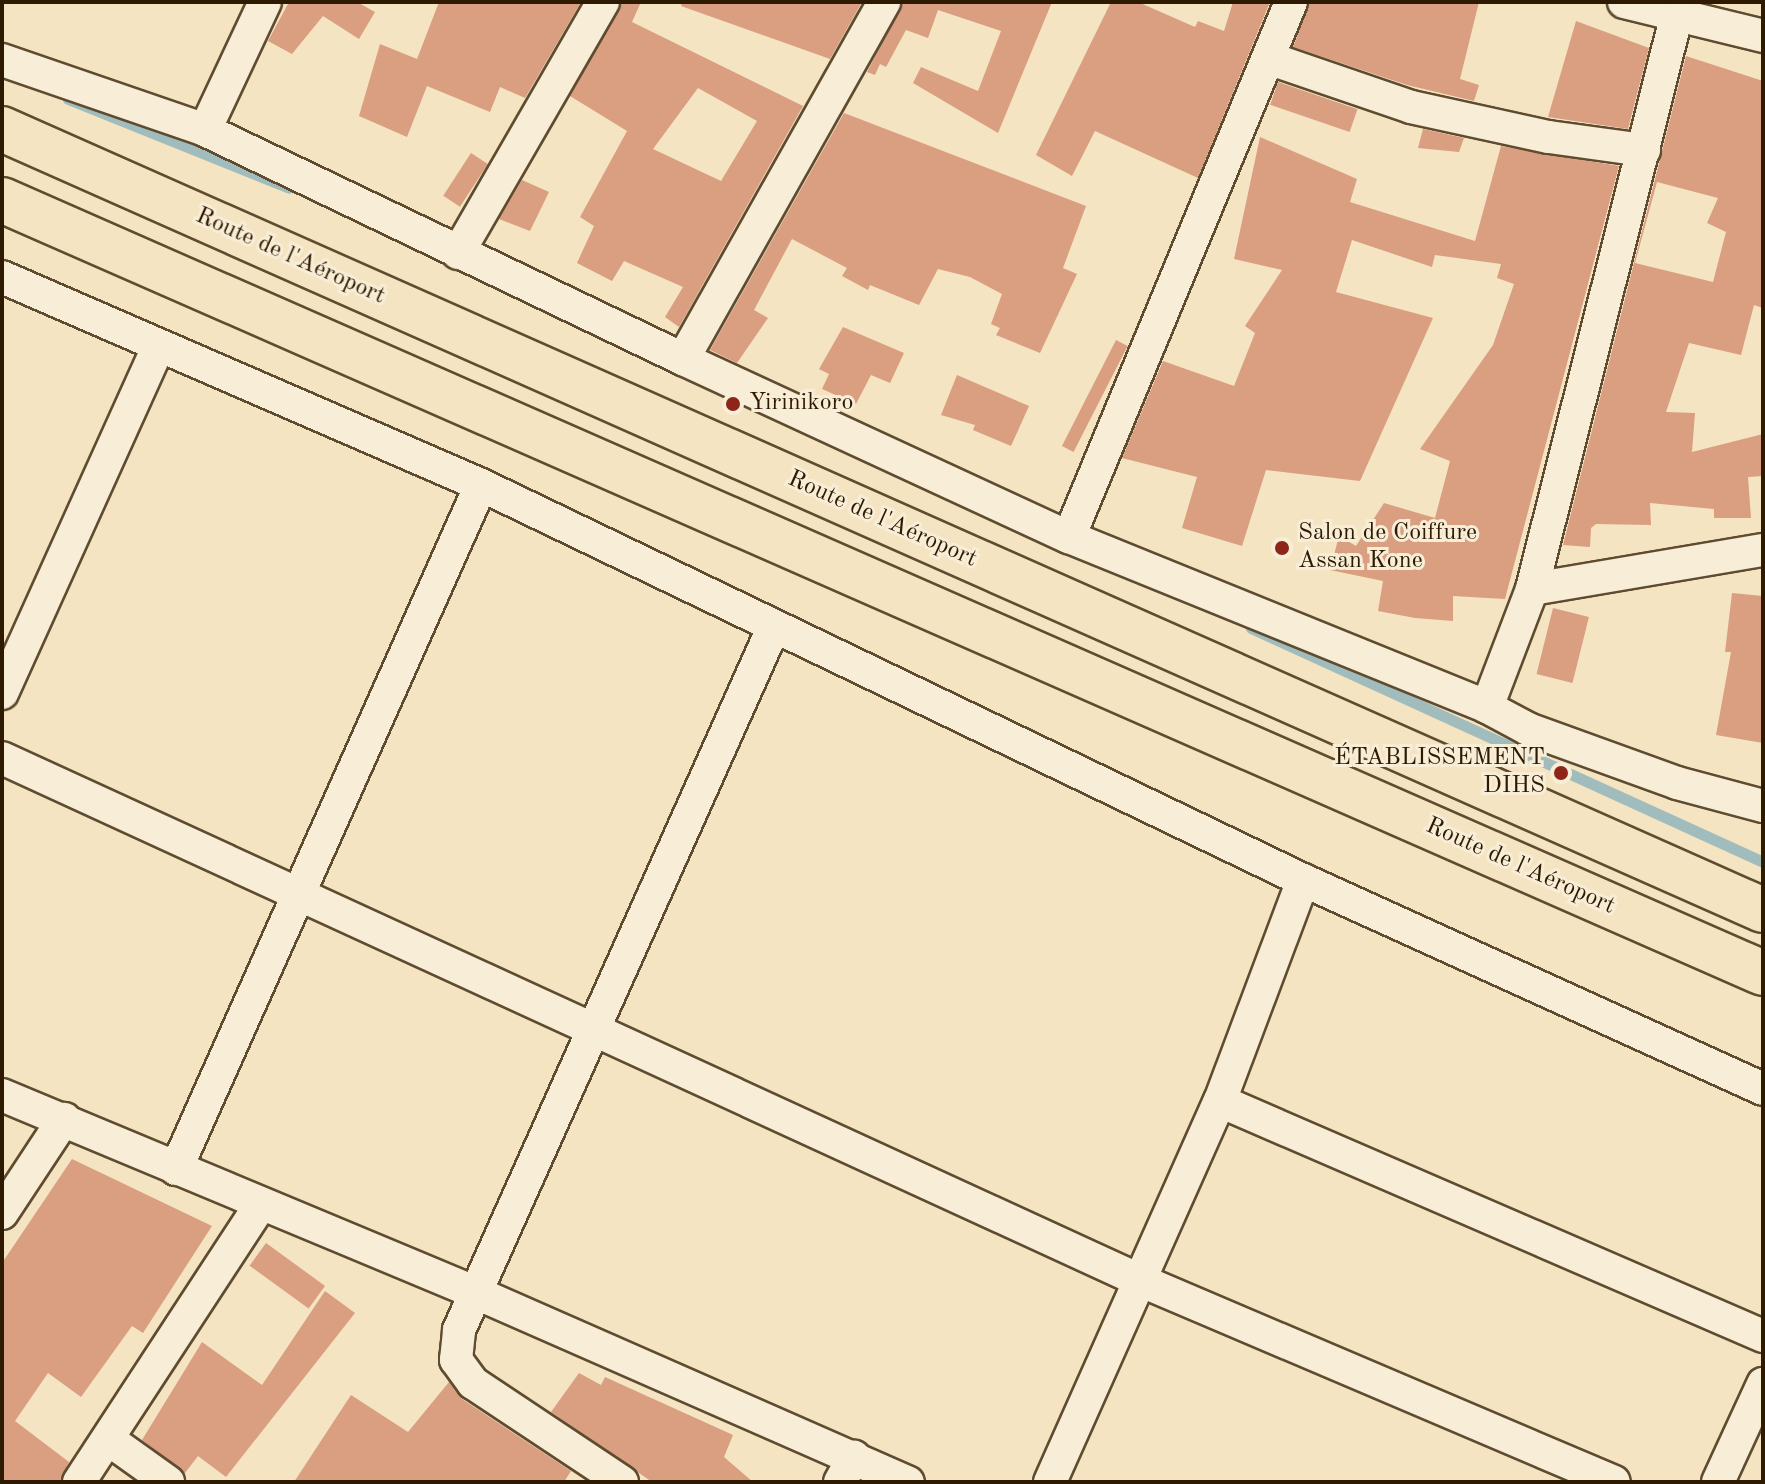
<!DOCTYPE html>
<meta charset="utf-8">
<style>
body{margin:0}
#map{position:relative;width:1765px;height:1484px;overflow:hidden;background:#f4e4c2;font-family:"Old Standard TT",serif}
div>[style]{position:absolute}
.stream>*{height:11px;margin:-5.5px;padding:0 5.5px;transform-origin:5.5px;border-radius:5.5px;background:#a0bcbd}
.building>*{inset:0;background:#da9e81;transform-origin:0 0}
.roads{filter:drop-shadow(2px 0 #5f4c30) drop-shadow(-2px 0 #5f4c30) drop-shadow(0 2px #5f4c30) drop-shadow(0 -2px #5f4c30)}
.street>*{height:32px;margin:-16px;padding:0 16px;transform-origin:16px;border-radius:16px;background:#f8edd7}
.highway>*{height:44px;margin:-22px;padding:0 22px;transform-origin:22px;border-radius:22px;background:#f4e4c2}
.dots>*{width:22px;height:22px;translate:-50% -50%;box-sizing:border-box;border:4px solid #f8edd7;border-radius:50%}
span{translate:-50% -50%;white-space:nowrap;text-align:center;line-height:1.15;-webkit-text-stroke:6px #f8edd7;paint-order:stroke}
.street-label{font-size:24px;color:#2d1a00}
.poi-label{font-size:24px;color:#2d1a00}
.left{translate:0 -50%;text-align:left}
.right{translate:-100% -50%;text-align:right}
.frame{position:absolute;inset:0;border:4px solid #2d1a00;pointer-events:none}
</style>
<div id="map">
<div class="stream">
<i style="left:68px;top:99px;width:238px;rotate:21.9deg"></i>
<i style="left:1251px;top:628px;width:563px;rotate:24.56deg"></i>
</div>
<div class="building">
<i style="clip-path:polygon(289px 2px,357px 2px,375px 12px,359px 39px,323px 16px,292px 54px,268px 41px)"></i>
<i style="clip-path:polygon(439px 2px,581px 2px,525px 98px,500px 87px,490px 112px,427px 86px,407px 137px,359px 116px,380px 44px,417px 59px)"></i>
<i style="clip-path:polygon(evenodd,622px 2px,641px 2px,632px 22px,803px 106px,679px 327px,665px 317px,683px 287px,624px 261px,612px 281px,577px 263px,594px 226px,580px 217px,627px 131px,570px 96px,622px 2px,698px 88px,757px 121px,721px 181px,653px 149px,698px 88px)"></i>
<i style="clip-path:polygon(682px 2px,862px 2px,830px 59px,681px 6px)"></i>
<i style="clip-path:polygon(903px 2px,1052px 2px,998px 133px,913px 83px,921px 67px,978px 91px,1001px 31px,938px 10px,928px 38px,906px 30px,886px 67px,880px 64px,875px 75px,867px 72px)"></i>
<i style="clip-path:polygon(1111px 2px,1138px 2px,1195px 27px,1198px 21px,1224px 31px,1233px 2px,1270px 2px,1198px 178px,1095px 131px,1072px 176px,1036px 155px)"></i>
<i style="clip-path:polygon(1310px 2px,1479px 2px,1460px 79px,1479px 85px,1474px 101px,1407px 85px,1293px 47px)"></i>
<i style="clip-path:polygon(1576px 21px,1649px 48px,1628px 129px,1548px 117px)"></i>
<i style="clip-path:polygon(evenodd,1686px 56px,1763px 81px,1763px 308px,1754px 305px,1741px 355px,1689px 343px,1666px 412px,1695px 413px,1692px 452px,1763px 434px,1763px 476px,1748px 477px,1751px 518px,1714px 518px,1714px 509px,1650px 503px,1651px 525px,1596px 524px,1591px 528px,1590px 547px,1563px 545px,1686px 56px,1657px 182px,1718px 198px,1707px 223px,1726px 232px,1713px 282px,1635px 263px,1657px 182px)"></i>
<i style="left:1278px;top:82px;width:84px;height:24px;rotate:19deg"></i>
<i style="clip-path:polygon(844px 113px,1086px 206px,1063px 268px,1077px 274px,1040px 353px,996px 335px,1000px 328px,991px 324px,1002px 294px,970px 277px,938px 269px,919px 305px,870px 285px,868px 290px,842px 276px,847px 268px,792px 239px,754px 310px,768px 318px,737px 363px,710px 350px)"></i>
<i style="clip-path:polygon(1423px 129px,1464px 138px,1459px 152px,1418px 148px)"></i>
<i style="clip-path:polygon(1260px 137px,1357px 179px,1350px 202px,1475px 241px,1501px 146px,1619px 166px,1505px 599px,1453px 596px,1453px 621px,1415px 618px,1378px 611px,1383px 581px,1330px 570px,1339px 536px,1356px 546px,1384px 503px,1435px 518px,1450px 461px,1420px 449px,1493px 345px,1514px 284px,1497px 278px,1501px 264px,1435px 255px,1432px 267px,1352px 240px,1336px 292px,1433px 318px,1360px 481px,1266px 470px,1242px 546px,1182px 528px,1197px 477px,1122px 458px,1163px 361px,1234px 386px,1255px 333px,1245px 326px,1282px 270px,1234px 259px)"></i>
<i style="left:471px;top:153px;width:20px;height:51px;rotate:33deg"></i>
<i style="clip-path:polygon(522px 180px,549px 192px,530px 231px,499px 219px)"></i>
<i style="clip-path:polygon(843px 327px,904px 353px,890px 383px,871px 375px,856px 404px,822px 389px,829px 374px,819px 369px)"></i>
<i style="left:1116px;top:340px;width:13px;height:119px;rotate:27deg"></i>
<i style="clip-path:polygon(957px 375px,1029px 406px,1011px 446px,973px 430px,975px 425px,941px 415px)"></i>
<i style="clip-path:polygon(1732px 593px,1763px 596px,1763px 743px,1716px 735px,1731px 652px,1725px 652px)"></i>
<i style="left:1553px;top:608px;width:37px;height:68px;rotate:14deg"></i>
<i style="clip-path:polygon(72px 1159px,212px 1226px,143px 1333px,132px 1326px,81px 1397px,48px 1373px,15px 1421px,69px 1462px,60px 1482px,2px 1482px,2px 1263px)"></i>
<i style="left:266px;top:1243px;width:73px;height:28px;rotate:36deg"></i>
<i style="clip-path:polygon(325px 1291px,355px 1313px,226px 1477px,198px 1456px,185px 1473px,142px 1440px,202px 1342px,262px 1385px)"></i>
<i style="clip-path:polygon(579px 1373px,601px 1385px,605px 1377px,733px 1435px,724px 1457px,753px 1482px,652px 1482px,551px 1412px)"></i>
<i style="clip-path:polygon(449px 1382px,462px 1399px,571px 1471px,564px 1482px,294px 1482px,351px 1395px,408px 1432px)"></i>
</div>
<div class="roads">
<div class="street">
<i style="left:1624px;top:2px;width:143px;rotate:13.7deg"></i>
<i style="left:1268px;top:58px;width:151px;rotate:18.9deg"></i>
<i style="left:1411px;top:107px;width:141px;rotate:12.3deg"></i>
<i style="left:1549px;top:137px;width:96px;rotate:7.8deg"></i>
<i style="left:2px;top:60px;width:215px;rotate:19deg"></i>
<i style="left:205px;top:130px;width:530px;rotate:25.6deg"></i>
<i style="left:683px;top:359px;width:410px;rotate:-60.6deg"></i>
<i style="left:205px;top:130px;width:141px;rotate:-64.9deg"></i>
<i style="left:458px;top:253px;width:290px;rotate:-60deg"></i>
<i style="left:2px;top:277px;width:522px;rotate:23.47deg"></i>
<i style="left:481px;top:485px;width:912px;rotate:25.67deg"></i>
<i style="left:1303px;top:880px;width:505px;rotate:24.43deg"></i>
<i style="left:683px;top:359px;width:425px;rotate:24.8deg"></i>
<i style="left:1069px;top:537px;width:451px;rotate:22.1deg"></i>
<i style="left:1487px;top:707px;width:47px;rotate:28.2deg"></i>
<i style="left:1528px;top:729px;width:158px;rotate:19.9deg"></i>
<i style="left:1677px;top:783px;width:89px;rotate:15deg"></i>
<i style="left:1069px;top:537px;width:579px;rotate:-67.46deg"></i>
<i style="left:1532px;top:589px;width:234px;rotate:-9.6deg"></i>
<i style="left:2px;top:693px;width:381px;rotate:-65.7deg"></i>
<i style="left:1487px;top:707px;width:126px;rotate:-69.1deg"></i>
<i style="left:1532px;top:589px;width:589px;rotate:-75.85deg"></i>
<i style="left:2px;top:758px;width:1249px;rotate:24.66deg"></i>
<i style="left:1137px;top:1279px;width:518px;rotate:23.05deg"></i>
<i style="left:2px;top:1095px;width:509px;rotate:22.64deg"></i>
<i style="left:472px;top:1291px;width:476px;rotate:23.7deg"></i>
<i style="left:1220px;top:1101px;width:592px;rotate:23.4deg"></i>
<i style="left:176px;top:1169px;width:749px;rotate:-65.97deg"></i>
<i style="left:2px;top:1213px;width:113px;rotate:-56.6deg"></i>
<i style="left:108px;top:1439px;width:74px;rotate:35.6deg"></i>
<i style="left:79px;top:1482px;width:329px;rotate:-56.8deg"></i>
<i style="left:622px;top:1482px;width:179px;rotate:-146.4deg"></i>
<i style="left:473px;top:1383px;width:29px;rotate:-126deg"></i>
<i style="left:456px;top:1360px;width:30px;rotate:-84deg"></i>
<i style="left:459px;top:1330px;width:771px;rotate:-65.89deg"></i>
<i style="left:840px;top:1482px;width:29px;rotate:-61deg"></i>
<i style="left:1050px;top:1482px;width:417px;rotate:-66deg"></i>
<i style="left:1220px;top:1101px;width:236px;rotate:-69.4deg"></i>
<i style="left:1718px;top:1482px;width:108px;rotate:-65.3deg"></i>
</div>
<div class="highway">
<i style="left:2px;top:129px;width:1926px;rotate:23.92deg"></i>
<i style="left:2px;top:200px;width:1923px;rotate:23.7deg"></i>
</div>
</div>
<div class="dots">
<i style="left:733px;top:404px;background:#8f2418"></i>
<i style="left:1282px;top:548px;background:#8f2418"></i>
<i style="left:1561px;top:773px;background:#8f2418"></i>
</div>
<div class="street-label">
<span style="left:290px;top:257px;rotate:24deg">Route de l'Aéroport</span>
<span style="left:882px;top:520px;rotate:24deg">Route de l'Aéroport</span>
<span style="left:1520px;top:867px;rotate:24deg">Route de l'Aéroport</span>
</div>
<div class="poi-label">
<span class="left" style="left:749px;top:404px">Yirinikoro</span>
<span class="left" style="left:1298px;top:548px">Salon de Coiffure<br>Assan Kone</span>
<span class="right" style="left:1545px;top:773px">ÉTABLISSEMENT<br>DIHS</span>
</div>
<div class="frame"></div>
</div>
